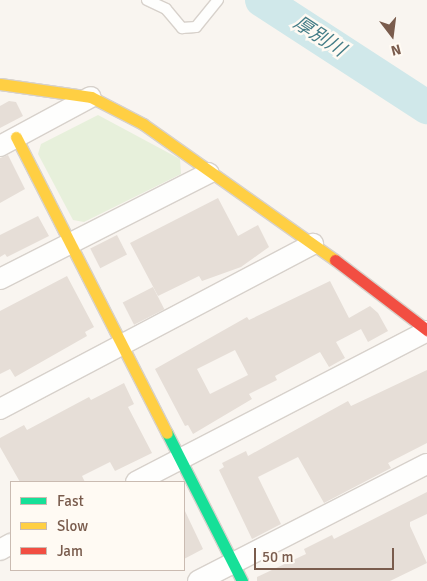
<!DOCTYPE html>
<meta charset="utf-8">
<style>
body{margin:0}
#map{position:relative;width:427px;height:581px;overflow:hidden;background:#f9f5f0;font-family:Signika,"Noto Sans JP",sans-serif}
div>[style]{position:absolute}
.green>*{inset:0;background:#e7f0db}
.river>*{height:34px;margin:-17px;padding:0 17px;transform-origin:17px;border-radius:17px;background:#d0e8ea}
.building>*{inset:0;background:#e6ded7;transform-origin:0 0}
.roads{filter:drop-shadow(1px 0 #d7d1cb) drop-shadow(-1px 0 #d7d1cb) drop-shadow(0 1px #d7d1cb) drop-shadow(0 -1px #d7d1cb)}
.lane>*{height:10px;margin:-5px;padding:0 5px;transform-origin:5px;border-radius:5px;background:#fefefd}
.street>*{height:20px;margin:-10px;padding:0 10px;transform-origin:10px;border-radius:10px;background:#fefefd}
.fast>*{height:11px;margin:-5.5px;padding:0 5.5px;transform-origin:5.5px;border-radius:5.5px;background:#16e098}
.slow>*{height:11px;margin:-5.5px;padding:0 5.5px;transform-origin:5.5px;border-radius:5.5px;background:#ffcf43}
.jam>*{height:11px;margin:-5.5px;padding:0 5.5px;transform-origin:5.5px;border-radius:5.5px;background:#f24e42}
span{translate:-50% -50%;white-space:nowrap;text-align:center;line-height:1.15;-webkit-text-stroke:5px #fffaf3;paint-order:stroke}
.water-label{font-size:19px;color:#437c86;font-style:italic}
.legend{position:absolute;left:10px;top:481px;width:175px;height:90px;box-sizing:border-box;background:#fffaf3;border:1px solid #cabbb1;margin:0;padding:6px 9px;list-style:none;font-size:15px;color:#7a5c4d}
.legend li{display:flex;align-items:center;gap:10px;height:25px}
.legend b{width:25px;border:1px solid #cabbb1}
.north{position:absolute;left:367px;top:10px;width:50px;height:50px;-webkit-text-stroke:4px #fffaf3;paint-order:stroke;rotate:165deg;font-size:14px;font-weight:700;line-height:20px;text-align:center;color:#7a5c4d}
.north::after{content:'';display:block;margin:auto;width:18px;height:22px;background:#7a5c4d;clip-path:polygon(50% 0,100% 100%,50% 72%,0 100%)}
.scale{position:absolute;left:254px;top:548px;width:140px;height:22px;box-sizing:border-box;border:2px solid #7a5c4d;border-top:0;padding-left:6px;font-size:15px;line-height:18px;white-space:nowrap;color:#7a5c4d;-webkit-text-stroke:4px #fffaf3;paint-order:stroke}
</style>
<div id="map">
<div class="green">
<i style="clip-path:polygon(98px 115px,180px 159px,181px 174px,84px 222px,73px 220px,38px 154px,41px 144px)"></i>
</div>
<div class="river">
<i style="left:262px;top:0;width:197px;rotate:33deg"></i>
</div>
<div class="building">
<i style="clip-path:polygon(9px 101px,16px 102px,23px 116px,0 128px,0 106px)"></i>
<i style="clip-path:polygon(8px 155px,25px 189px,0 203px,0 158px)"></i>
<i style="clip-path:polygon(218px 198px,238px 236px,258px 225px,269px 247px,241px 267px,202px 281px,199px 276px,158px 296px,130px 243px)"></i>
<i style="clip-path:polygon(38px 216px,49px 236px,7px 257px,5px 254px,0 257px,0 235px)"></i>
<i style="left:117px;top:235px;width:22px;height:30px;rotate:63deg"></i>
<i style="clip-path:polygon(67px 276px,94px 327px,85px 332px,87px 336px,15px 377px,10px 369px,0 374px,0 311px)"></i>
<i style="clip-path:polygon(evenodd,330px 281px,349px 318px,370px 306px,378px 313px,388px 331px,368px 342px,361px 329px,336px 342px,345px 358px,329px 367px,320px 352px,275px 376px,277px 380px,249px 394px,252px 399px,193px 434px,188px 425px,185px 426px,155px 369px,247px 317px,249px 320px,330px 281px,235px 350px,248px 375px,210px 394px,197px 369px,235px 350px)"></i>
<i style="left:153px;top:287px;width:25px;height:34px;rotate:63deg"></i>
<i style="clip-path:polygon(427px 370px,427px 443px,388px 463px,391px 468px,324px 503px,298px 457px,258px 477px,281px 524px,252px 539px,219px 470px,224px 467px,222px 463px,246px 451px,248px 456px,348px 401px,351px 406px)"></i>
<i style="clip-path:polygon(124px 383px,134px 404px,128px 407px,152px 453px,115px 471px,110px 462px,82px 476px,85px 482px,20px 482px,0 447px,0 438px,24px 425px,27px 430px,89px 397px,91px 400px)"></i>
<i style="clip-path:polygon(427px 492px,427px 514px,410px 522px,410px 526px,427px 563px,390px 581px,257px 581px,257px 577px,306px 554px,304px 549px,332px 535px,334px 539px)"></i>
<i style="clip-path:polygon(184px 509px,203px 549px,184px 559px)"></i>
</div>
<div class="roads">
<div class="lane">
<i style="left:147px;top:0;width:21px;rotate:25deg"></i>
<i style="left:166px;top:9px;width:25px;rotate:50deg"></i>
<i style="left:182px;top:28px;width:14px;rotate:-4deg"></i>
<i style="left:196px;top:27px;width:35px;rotate:-51deg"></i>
</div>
<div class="street">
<i style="left:0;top:146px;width:103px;rotate:-28.3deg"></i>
<i style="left:0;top:279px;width:234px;rotate:-26.9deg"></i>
<i style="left:0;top:409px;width:354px;rotate:-27.8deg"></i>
<i style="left:136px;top:482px;width:328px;rotate:-27.4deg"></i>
<i style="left:0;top:550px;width:13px;rotate:-29deg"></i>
<i style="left:198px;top:581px;width:257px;rotate:-27.1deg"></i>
</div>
<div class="fast">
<i style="left:167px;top:433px;width:166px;rotate:63.1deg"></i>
</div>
<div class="slow">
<i style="left:0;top:84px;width:92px;rotate:8.1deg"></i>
<i style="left:91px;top:97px;width:59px;rotate:27.4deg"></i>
<i style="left:143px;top:124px;width:235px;rotate:35.3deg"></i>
<i style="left:16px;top:137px;width:332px;rotate:63deg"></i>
</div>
<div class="jam">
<i style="left:335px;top:260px;width:116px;rotate:37.3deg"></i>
</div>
</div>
<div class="water-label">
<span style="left:319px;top:37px;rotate:33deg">厚別川</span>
</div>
<ul class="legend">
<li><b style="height:6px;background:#16e098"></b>Fast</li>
<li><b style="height:6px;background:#ffcf43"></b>Slow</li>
<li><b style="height:6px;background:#f24e42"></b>Jam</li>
</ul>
<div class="north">N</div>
<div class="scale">50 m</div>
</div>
